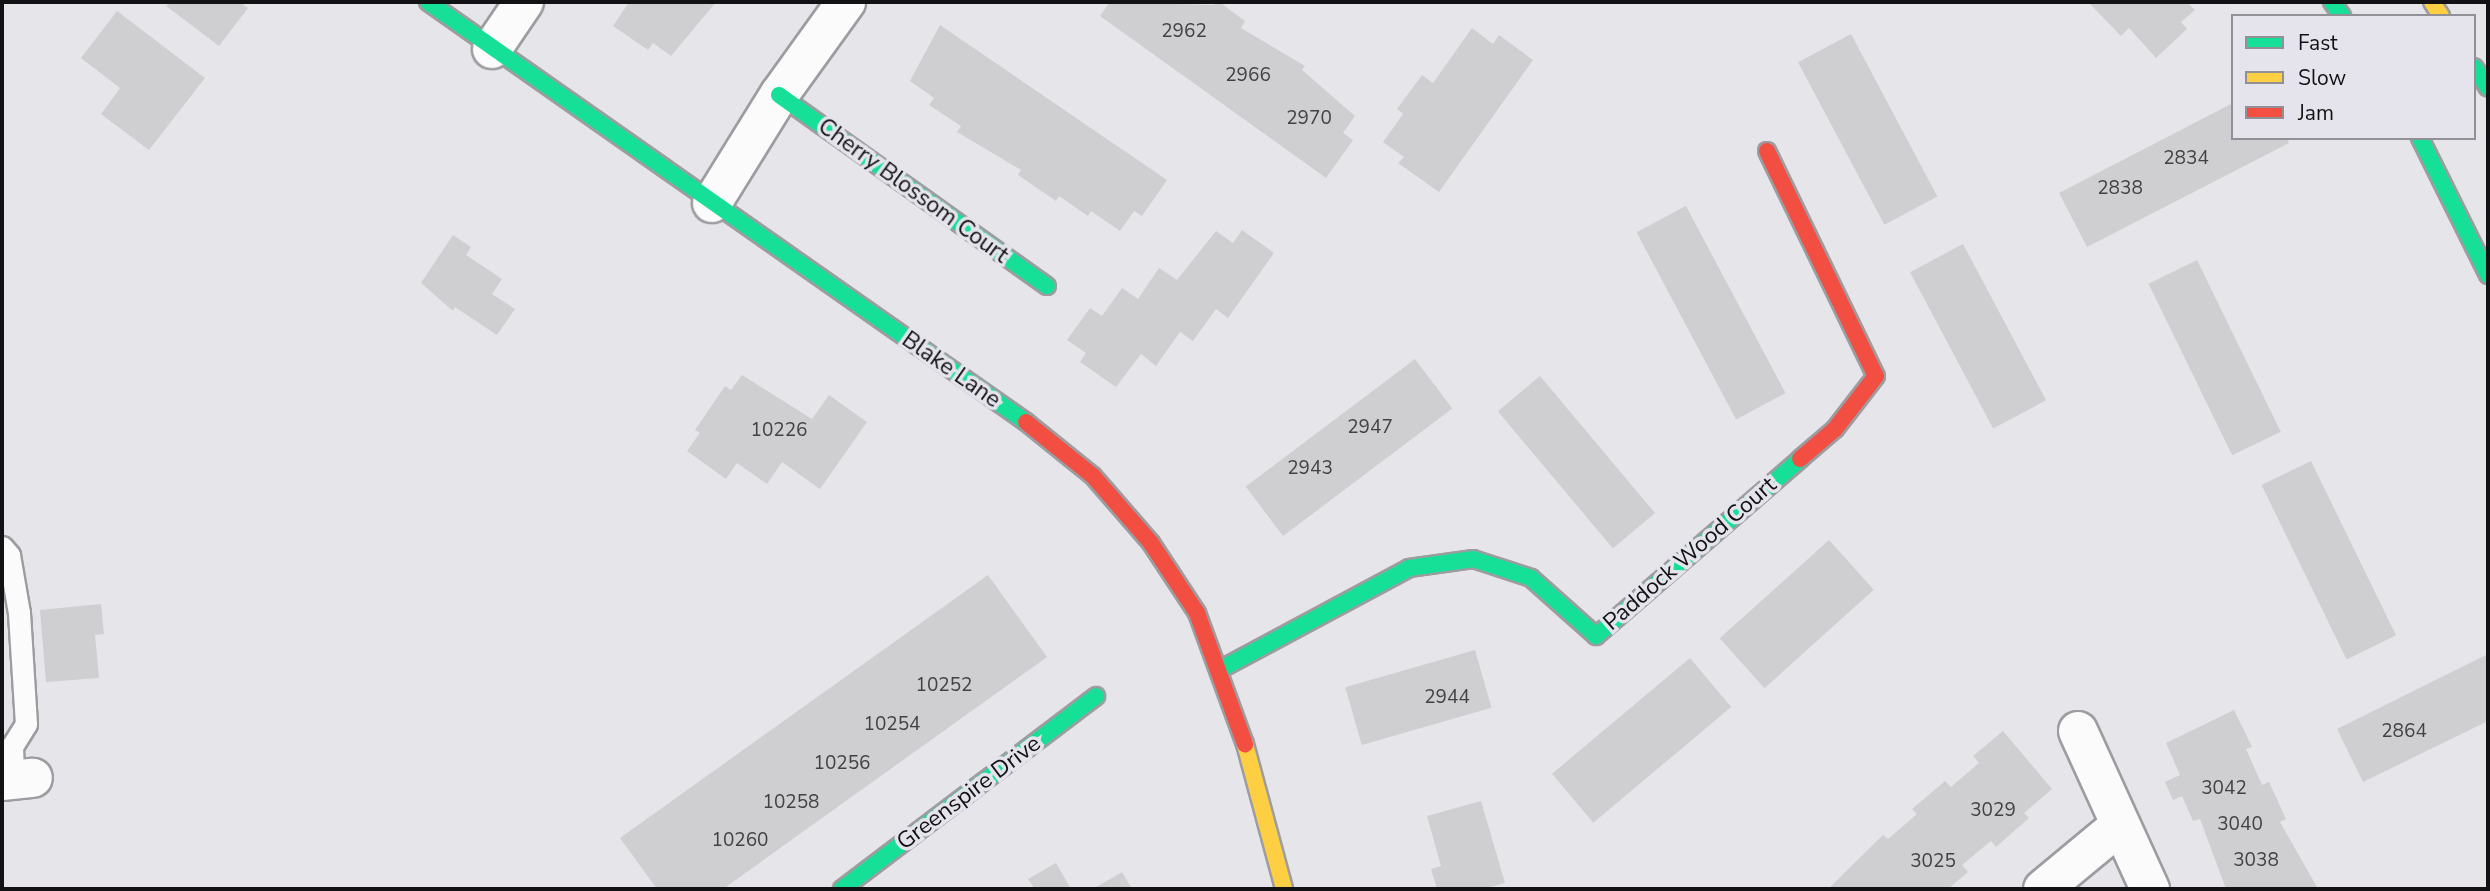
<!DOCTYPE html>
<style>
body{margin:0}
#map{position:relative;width:2490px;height:891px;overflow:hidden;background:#e6e6ea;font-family:"Nunito Sans",sans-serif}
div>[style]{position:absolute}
.building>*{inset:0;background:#cfcfd2;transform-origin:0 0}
.roads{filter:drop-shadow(2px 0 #9d9ca0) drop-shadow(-2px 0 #9d9ca0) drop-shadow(0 2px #9d9ca0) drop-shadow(0 -2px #9d9ca0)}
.lane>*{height:21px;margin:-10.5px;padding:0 10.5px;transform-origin:10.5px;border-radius:10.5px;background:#fbfbfc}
.street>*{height:38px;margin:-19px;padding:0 19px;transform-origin:19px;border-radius:19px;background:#fbfbfc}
.fast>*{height:16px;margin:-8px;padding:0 8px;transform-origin:8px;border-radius:8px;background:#16e098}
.slow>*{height:16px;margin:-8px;padding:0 8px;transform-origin:8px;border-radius:8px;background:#ffcf43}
.jam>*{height:16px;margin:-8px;padding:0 8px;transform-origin:8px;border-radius:8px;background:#f24e42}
span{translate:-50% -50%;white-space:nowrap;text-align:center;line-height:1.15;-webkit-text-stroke:7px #e5e4ec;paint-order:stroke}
.number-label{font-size:19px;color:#424244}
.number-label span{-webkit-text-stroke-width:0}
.street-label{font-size:23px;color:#121214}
.frame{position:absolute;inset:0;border:4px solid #121214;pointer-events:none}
.legend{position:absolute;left:2231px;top:14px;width:245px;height:126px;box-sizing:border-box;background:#e5e4ec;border:2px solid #919096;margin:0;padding:9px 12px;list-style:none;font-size:21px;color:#121214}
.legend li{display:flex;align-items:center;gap:14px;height:35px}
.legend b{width:35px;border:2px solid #919096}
</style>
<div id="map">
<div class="building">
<i style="clip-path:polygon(170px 2px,240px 2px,248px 8px,219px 46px,166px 6px)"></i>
<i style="clip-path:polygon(629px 2px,716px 2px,671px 56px,653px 43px,648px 50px,613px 26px)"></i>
<i style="clip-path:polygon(1110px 2px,1213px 5px,1219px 2px,1245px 21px,1241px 28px,1305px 66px,1302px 70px,1355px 116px,1343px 133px,1353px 140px,1326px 178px,1100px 16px)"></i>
<i style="clip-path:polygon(2088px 2px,2187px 2px,2195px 10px,2181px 22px,2187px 29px,2156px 58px,2129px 28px,2121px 36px)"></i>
<i style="clip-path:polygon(117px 11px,205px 78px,149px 150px,101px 114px,120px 88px,81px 58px)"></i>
<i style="clip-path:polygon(940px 25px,1167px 180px,1142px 216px,1134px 211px,1120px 231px,1091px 211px,1088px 216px,1059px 196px,1056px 201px,1018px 175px,1021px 170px,957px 132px,961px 126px,929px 105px,934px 98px,910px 81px)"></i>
<i style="clip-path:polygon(1472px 28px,1493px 44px,1499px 35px,1533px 60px,1439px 192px,1398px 163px,1404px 157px,1383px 142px,1403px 114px,1397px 109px,1422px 75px,1433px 83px)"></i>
<i style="left:1851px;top:34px;width:184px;height:60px;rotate:62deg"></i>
<i style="clip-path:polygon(2233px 103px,2233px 138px,2287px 138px,2289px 143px,2087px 247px,2059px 193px)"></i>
<i style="left:1686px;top:206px;width:212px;height:56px;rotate:62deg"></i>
<i style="clip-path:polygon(1242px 230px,1274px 253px,1228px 318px,1216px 309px,1193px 341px,1180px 332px,1156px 366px,1141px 354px,1116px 387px,1080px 362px,1086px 353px,1067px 340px,1090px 308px,1102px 316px,1122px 288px,1138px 299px,1159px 268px,1177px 280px,1216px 231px,1233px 243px)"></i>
<i style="clip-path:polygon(453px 235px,471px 247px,466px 255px,502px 279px,492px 294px,515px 309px,497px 335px,455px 307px,453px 311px,421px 283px)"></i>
<i style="left:1963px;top:244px;width:177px;height:60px;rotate:62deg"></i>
<i style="left:2197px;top:260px;width:191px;height:54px;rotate:64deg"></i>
<i style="left:1415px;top:359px;width:62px;height:212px;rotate:53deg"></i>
<i style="clip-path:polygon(742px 375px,812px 419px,829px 395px,867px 422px,820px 489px,782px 462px,767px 484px,737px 463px,726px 479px,687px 451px,700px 433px,695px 430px,725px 386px,731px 390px)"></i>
<i style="left:1540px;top:376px;width:179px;height:55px;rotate:50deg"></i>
<i style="left:2311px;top:461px;width:194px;height:55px;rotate:64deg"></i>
<i style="left:1829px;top:540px;width:67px;height:147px;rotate:48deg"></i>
<i style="clip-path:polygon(988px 575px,1047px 657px,723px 889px,657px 889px,620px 838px)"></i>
<i style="clip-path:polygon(101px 604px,104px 634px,95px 635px,99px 678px,46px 682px,40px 610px)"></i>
<i style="left:1475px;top:650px;width:60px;height:135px;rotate:74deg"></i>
<i style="clip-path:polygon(2488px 654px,2488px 721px,2363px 782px,2337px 729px)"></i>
<i style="left:1690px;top:658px;width:64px;height:180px;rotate:50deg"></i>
<i style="clip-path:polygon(2234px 710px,2252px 747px,2246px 749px,2262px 785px,2269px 782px,2286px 819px,2280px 822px,2318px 889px,2226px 889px,2200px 819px,2193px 821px,2182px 796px,2173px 800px,2165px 782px,2180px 775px,2166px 743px)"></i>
<i style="clip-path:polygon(2003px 731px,2052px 789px,2024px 813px,2029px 818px,1996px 847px,1991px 841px,1962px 865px,1968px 872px,1948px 889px,1828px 889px,1883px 835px,1888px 839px,1917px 814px,1912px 809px,1945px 781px,1951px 787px,1979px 763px,1973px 756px)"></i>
<i style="clip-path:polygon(1481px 801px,1505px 883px,1483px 889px,1437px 889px,1431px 869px,1441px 866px,1427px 816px)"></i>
<i style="clip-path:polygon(1056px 863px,1071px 889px,1035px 889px,1028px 879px)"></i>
<i style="clip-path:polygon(1122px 872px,1132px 889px,1093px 889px)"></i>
</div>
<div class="roads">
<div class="lane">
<i style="left:2px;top:547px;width:11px;rotate:49deg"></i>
<i style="left:9px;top:555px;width:59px;rotate:80.2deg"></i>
<i style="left:19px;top:613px;width:111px;rotate:86.4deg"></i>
<i style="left:26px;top:724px;width:26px;rotate:122deg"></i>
<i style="left:12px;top:746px;width:34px;rotate:88deg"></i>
</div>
<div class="street">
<i style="left:492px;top:49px;width:57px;rotate:-55.8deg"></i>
<i style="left:712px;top:203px;width:127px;rotate:-58.2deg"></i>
<i style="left:779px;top:95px;width:115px;rotate:-54.2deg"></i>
<i style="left:2078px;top:731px;width:174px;rotate:65.5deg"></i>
<i style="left:2px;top:781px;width:31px;rotate:-6deg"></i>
<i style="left:2043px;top:889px;width:99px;rotate:-39.7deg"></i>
</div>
<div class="fast">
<i style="left:428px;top:2px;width:731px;rotate:35.08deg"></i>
<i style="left:2332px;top:2px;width:17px;rotate:54deg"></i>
<i style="left:2474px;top:67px;width:25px;rotate:56deg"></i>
<i style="left:779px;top:95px;width:329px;rotate:35.5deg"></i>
<i style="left:2420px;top:138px;width:153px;rotate:63.6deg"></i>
<i style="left:1221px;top:669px;width:213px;rotate:-28.2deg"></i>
<i style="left:1409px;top:568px;width:65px;rotate:-8deg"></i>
<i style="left:1473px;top:559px;width:61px;rotate:18.1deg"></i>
<i style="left:1531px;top:578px;width:87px;rotate:41.7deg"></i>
<i style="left:1596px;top:636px;width:270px;rotate:-40.9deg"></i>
<i style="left:842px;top:889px;width:319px;rotate:-37.2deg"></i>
</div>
<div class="slow">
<i style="left:2432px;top:2px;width:17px;rotate:57deg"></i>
<i style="left:1245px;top:744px;width:150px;rotate:74.9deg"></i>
</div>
<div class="jam">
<i style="left:1767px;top:151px;width:250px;rotate:64.2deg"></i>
<i style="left:1876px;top:376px;width:67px;rotate:127.7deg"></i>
<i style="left:1835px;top:429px;width:46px;rotate:139.4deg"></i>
<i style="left:1026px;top:422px;width:86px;rotate:38.9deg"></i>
<i style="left:1093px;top:476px;width:89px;rotate:49.1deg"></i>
<i style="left:1151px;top:543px;width:84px;rotate:56.7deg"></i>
<i style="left:1197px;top:613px;width:140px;rotate:69.9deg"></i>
</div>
</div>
<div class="number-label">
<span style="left:1184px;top:32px">2962</span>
<span style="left:1248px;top:76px">2966</span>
<span style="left:1309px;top:119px">2970</span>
<span style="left:2186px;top:159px">2834</span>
<span style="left:2120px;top:189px">2838</span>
<span style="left:1370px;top:428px">2947</span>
<span style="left:779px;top:431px">10226</span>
<span style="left:1310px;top:469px">2943</span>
<span style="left:944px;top:686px">10252</span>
<span style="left:1447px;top:698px">2944</span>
<span style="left:892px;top:725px">10254</span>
<span style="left:2404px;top:732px">2864</span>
<span style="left:842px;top:764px">10256</span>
<span style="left:2224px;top:789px">3042</span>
<span style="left:791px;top:803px">10258</span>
<span style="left:1993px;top:811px">3029</span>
<span style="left:2240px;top:825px">3040</span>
<span style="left:740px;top:841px">10260</span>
<span style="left:2256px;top:861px">3038</span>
<span style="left:1933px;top:862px">3025</span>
</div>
<div class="street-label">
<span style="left:913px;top:191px;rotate:36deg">Cherry Blossom Court</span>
<span style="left:951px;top:370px;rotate:35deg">Blake Lane</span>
<span style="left:1690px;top:554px;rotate:-41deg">Paddock Wood Court</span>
<span style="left:969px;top:793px;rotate:-37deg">Greenspire Drive</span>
</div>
<div class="frame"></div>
<ul class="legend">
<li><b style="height:9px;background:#16e098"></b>Fast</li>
<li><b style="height:9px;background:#ffcf43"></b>Slow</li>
<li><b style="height:9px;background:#f24e42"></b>Jam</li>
</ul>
</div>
